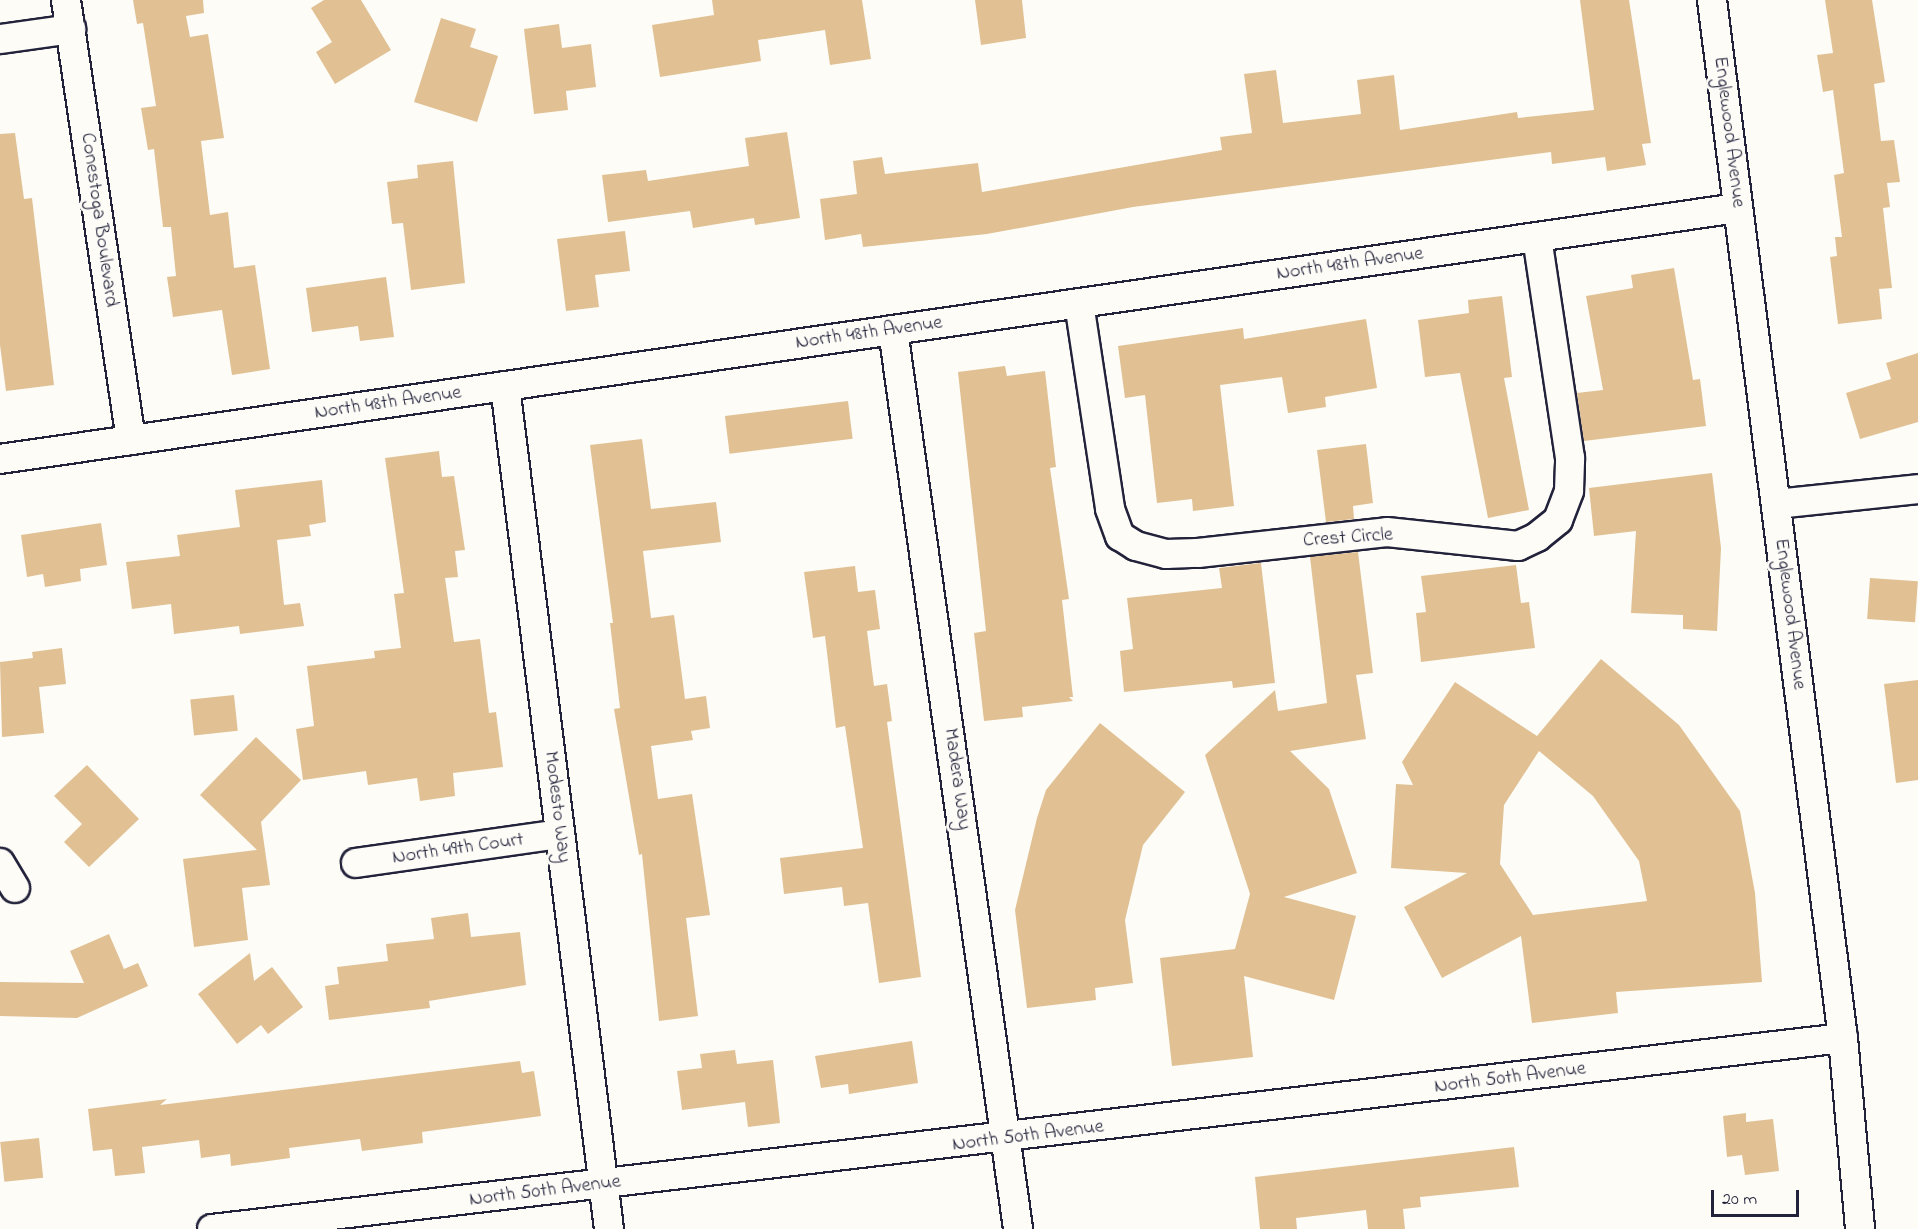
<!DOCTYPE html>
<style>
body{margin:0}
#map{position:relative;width:1918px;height:1229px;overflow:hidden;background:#fdfcf7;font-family:"Indie Flower",sans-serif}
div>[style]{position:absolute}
.building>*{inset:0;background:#e1c194;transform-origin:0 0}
.roads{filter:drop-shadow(2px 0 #22223b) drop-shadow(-2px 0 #22223b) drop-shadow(0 2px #22223b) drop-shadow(0 -2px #22223b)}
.minor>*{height:28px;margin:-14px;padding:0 14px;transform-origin:14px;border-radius:14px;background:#fdfcf7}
span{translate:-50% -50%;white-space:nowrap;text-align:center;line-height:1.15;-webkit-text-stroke:6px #fdfcf7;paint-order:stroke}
.street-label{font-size:20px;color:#22223b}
.scale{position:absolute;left:1711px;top:1190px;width:88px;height:27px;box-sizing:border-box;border:3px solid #22223b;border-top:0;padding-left:8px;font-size:18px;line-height:21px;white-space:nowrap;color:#22223b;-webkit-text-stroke:4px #fdfcf7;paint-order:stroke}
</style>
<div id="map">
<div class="building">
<i style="clip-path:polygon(133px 0,203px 0,204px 13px,186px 16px,190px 37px,208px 34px,224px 138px,201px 141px,210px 215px,228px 212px,234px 268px,255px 265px,270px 369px,232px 375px,222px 310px,173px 317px,167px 277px,176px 276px,171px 227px,163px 227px,154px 149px,148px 150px,141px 108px,156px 106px,143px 23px,137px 24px)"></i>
<i style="clip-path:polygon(324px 0,361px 0,391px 50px,335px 84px,316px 52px,332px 42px,311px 8px)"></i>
<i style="clip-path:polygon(712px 0,862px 0,871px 59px,830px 65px,825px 30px,758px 40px,761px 61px,660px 77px,652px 25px,714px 15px)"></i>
<i style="clip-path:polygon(975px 0,1022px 0,1026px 38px,981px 45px)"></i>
<i style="clip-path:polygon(1580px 0,1629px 0,1651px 143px,1642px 144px,1646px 165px,1607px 171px,1605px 157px,1552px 164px,1551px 152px,1133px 207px,987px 234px,863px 247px,861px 234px,825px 240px,820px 199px,857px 194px,853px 161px,882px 157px,885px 174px,978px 163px,982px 192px,1222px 150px,1220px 137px,1252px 133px,1244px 74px,1276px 70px,1283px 123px,1361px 114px,1357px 80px,1394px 75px,1400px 130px,1517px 112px,1518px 118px,1594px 110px)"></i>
<i style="clip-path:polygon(1825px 0,1872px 0,1885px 82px,1874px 84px,1881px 141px,1894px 140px,1900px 182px,1887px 183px,1890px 207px,1883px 208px,1892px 288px,1879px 289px,1882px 319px,1838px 324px,1830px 257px,1837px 256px,1835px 237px,1842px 237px,1834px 175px,1844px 173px,1833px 90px,1823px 92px,1817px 55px,1833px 53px)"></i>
<i style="clip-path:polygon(441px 18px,476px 29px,470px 47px,498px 56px,477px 122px,414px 102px)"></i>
<i style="clip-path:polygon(559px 24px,562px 48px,591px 44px,596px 87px,566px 91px,568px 110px,534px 114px,524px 29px)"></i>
<i style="clip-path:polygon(787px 132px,800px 218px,755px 225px,754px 218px,693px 228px,690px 211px,608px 222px,602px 175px,646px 170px,648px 181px,749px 166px,745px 138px)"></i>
<i style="clip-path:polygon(15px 133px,24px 199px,32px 198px,54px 385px,6px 391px,0 345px,0 134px)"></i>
<i style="clip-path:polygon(453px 161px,465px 283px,411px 290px,403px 223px,392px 224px,387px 182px,418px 178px,417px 165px)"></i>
<i style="clip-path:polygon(625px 231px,630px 271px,595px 275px,599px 307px,566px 311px,557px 239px)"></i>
<i style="clip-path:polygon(1674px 268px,1693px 380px,1700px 379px,1706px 426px,1584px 441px,1577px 393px,1603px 390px,1586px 296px,1633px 288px,1631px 275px)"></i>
<i style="clip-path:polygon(386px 277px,394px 337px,360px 341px,358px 326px,312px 332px,306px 288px)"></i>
<i style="clip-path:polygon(1502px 296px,1512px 377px,1504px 378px,1529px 510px,1488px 518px,1460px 373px,1425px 377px,1418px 320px,1469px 313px,1468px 300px)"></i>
<i style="clip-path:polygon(1366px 319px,1377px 388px,1325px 397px,1326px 407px,1288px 413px,1282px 377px,1220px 385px,1234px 506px,1193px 511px,1192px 499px,1157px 503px,1145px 395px,1125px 398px,1118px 346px,1243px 328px,1244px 339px)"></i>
<i style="clip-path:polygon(1918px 353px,1918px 422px,1860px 439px,1846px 393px,1891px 379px,1886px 363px)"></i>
<i style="clip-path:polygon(1005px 366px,1007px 376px,1045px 371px,1056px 467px,1050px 468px,1069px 599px,1062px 600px,1073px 697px,1069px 697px,1073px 701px,1022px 707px,1023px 717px,984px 721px,974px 633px,986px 631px,958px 372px)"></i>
<i style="left:848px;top:401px;width:38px;height:124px;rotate:83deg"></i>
<i style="clip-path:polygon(642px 439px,651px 509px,716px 502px,721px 542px,643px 551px,651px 618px,674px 615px,685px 699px,706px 696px,710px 728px,691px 731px,693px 740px,651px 746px,658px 799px,692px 794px,710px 915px,686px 918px,698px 1016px,659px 1021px,642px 854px,639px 855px,614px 709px,620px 708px,610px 623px,613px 623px,590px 445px)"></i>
<i style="clip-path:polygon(1366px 444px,1373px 503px,1353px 506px,1354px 519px,1326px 522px,1317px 450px)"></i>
<i style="clip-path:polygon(439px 451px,442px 477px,454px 476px,465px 550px,455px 551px,458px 577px,445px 578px,454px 642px,480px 639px,489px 713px,496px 712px,503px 767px,453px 773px,455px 796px,420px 801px,417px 778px,368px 785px,366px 771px,303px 780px,296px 729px,314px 726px,307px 666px,375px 658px,374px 651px,401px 648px,394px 594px,404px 593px,385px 458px)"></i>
<i style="clip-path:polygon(1712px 473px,1721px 548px,1717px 631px,1683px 629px,1683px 615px,1631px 613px,1636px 531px,1594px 536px,1589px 488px)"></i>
<i style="clip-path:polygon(322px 480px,326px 522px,309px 525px,311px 536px,277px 540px,284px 605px,300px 603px,304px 626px,240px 634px,239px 626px,174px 634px,171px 604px,132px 609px,126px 562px,180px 556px,177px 535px,240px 527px,235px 490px)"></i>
<i style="clip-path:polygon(101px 523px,107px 565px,80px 569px,81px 581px,45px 587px,43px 574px,27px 577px,21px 535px)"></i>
<i style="clip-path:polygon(1358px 552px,1373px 673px,1356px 675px,1366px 739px,1290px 751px,1329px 789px,1357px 873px,1284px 897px,1356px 916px,1334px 1000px,1244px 976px,1253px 1057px,1172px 1066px,1160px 958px,1235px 949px,1250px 894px,1205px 755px,1275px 690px,1278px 711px,1327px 703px,1310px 557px)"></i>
<i style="clip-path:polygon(1261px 563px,1275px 683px,1233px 688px,1232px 681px,1124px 692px,1120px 651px,1133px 649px,1127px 598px,1222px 588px,1219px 568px)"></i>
<i style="clip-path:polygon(1516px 565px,1521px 603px,1529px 602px,1535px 648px,1421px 662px,1416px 613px,1426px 612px,1421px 576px)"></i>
<i style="clip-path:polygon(855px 566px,858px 592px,875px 590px,880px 629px,867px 631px,874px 686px,887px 684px,892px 721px,887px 722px,921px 977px,879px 983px,868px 903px,844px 906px,842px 887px,784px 894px,780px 858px,863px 848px,845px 726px,836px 728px,825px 636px,813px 638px,804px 572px)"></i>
<i style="left:1870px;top:578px;width:48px;height:41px;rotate:4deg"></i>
<i style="clip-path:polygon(62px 648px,66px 684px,39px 687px,44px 733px,2px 737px,0 662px,33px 658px,32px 652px)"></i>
<i style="clip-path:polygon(evenodd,1601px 659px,1679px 725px,1740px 811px,1755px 893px,1762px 982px,1616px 992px,1618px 1013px,1532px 1023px,1521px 936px,1442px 978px,1404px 907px,1467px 873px,1391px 868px,1396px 784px,1413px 785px,1402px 762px,1455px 682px,1537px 736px,1601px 659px,1539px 751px,1593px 796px,1639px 861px,1647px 901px,1533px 915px,1500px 864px,1504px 805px,1539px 751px)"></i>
<i style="clip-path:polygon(1918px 680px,1918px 780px,1896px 783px,1884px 684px)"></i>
<i style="left:234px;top:695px;width:36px;height:44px;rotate:84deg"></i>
<i style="clip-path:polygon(1100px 723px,1185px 792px,1143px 845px,1125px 920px,1133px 983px,1095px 988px,1096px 1000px,1027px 1008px,1015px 910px,1037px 818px,1046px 790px)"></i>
<i style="clip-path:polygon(256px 737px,301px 780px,261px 822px,270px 885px,242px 888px,248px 940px,194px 947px,183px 859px,257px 850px,200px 795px)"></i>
<i style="clip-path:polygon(87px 765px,139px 819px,89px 867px,64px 842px,82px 824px,54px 796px)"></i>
<i style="clip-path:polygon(468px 913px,471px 937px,520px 932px,526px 985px,429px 1001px,430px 1008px,329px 1020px,325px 986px,339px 984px,337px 967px,388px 961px,386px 944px,434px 939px,431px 918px)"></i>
<i style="clip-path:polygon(109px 934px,124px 969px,138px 963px,148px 986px,77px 1018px,0 1016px,0 982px,84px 983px,70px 951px)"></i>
<i style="clip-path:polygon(250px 953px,254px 981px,272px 967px,303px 1007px,268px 1034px,261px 1025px,237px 1044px,198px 994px)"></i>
<i style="clip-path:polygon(912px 1041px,918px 1083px,849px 1094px,848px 1084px,821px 1088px,815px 1056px)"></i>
<i style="clip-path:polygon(735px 1050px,737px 1064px,773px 1060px,780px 1123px,748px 1127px,745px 1102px,682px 1110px,677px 1071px,702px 1068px,700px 1054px)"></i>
<i style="clip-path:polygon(520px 1061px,522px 1073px,534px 1071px,541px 1116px,422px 1132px,423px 1143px,362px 1151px,360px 1139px,289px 1148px,290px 1158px,231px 1166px,230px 1154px,201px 1158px,199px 1140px,142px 1147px,145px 1173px,115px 1176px,112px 1149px,93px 1151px,88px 1109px,167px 1099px,160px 1105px)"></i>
<i style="clip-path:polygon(1746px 1113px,1746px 1122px,1773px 1119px,1779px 1171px,1745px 1175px,1742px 1155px,1727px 1157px,1723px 1116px)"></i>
<i style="left:39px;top:1138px;width:40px;height:39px;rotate:84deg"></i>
<i style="clip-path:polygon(1514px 1147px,1519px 1187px,1420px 1197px,1421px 1207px,1403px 1209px,1405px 1229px,1368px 1229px,1366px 1210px,1296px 1218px,1297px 1229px,1260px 1229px,1255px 1177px)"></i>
</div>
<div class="roads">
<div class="minor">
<i style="left:66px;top:0;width:445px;rotate:81.6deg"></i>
<i style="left:1712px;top:0;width:1046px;rotate:82.81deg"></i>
<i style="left:1843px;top:1038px;width:192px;rotate:84.9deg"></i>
<i style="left:0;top:39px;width:72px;rotate:-8deg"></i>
<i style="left:1079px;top:303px;width:208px;rotate:81.4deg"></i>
<i style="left:1110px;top:509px;width:29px;rotate:70deg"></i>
<i style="left:1120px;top:536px;width:19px;rotate:32deg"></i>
<i style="left:1136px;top:546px;width:31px;rotate:15deg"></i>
<i style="left:1166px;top:554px;width:32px;rotate:-2deg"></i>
<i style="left:1198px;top:553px;width:190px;rotate:-6.3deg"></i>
<i style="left:1387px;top:532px;width:132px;rotate:6.1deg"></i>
<i style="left:1518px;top:546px;width:21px;rotate:-25deg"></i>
<i style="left:1537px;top:537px;width:27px;rotate:-39deg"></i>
<i style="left:1558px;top:520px;width:31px;rotate:-69deg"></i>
<i style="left:1569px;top:491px;width:33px;rotate:-88deg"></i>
<i style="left:1570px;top:458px;width:223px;rotate:-98.5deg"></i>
<i style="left:893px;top:330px;width:908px;rotate:82.08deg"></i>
<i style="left:505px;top:386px;width:849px;rotate:82.97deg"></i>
<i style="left:0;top:459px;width:1756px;rotate:-8.22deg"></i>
<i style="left:1776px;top:504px;width:143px;rotate:-6deg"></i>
<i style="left:0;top:863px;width:29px;rotate:59deg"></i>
<i style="left:356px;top:863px;width:206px;rotate:-8.1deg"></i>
<i style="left:212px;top:1229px;width:1642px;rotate:-6.68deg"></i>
</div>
</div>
<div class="street-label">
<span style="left:1729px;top:132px;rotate:83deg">Englewood Avenue</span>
<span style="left:99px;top:220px;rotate:82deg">Conestoga Boulevard</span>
<span style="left:1350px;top:264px;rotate:-8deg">North 48th Avenue</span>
<span style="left:869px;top:333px;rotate:-8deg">North 48th Avenue</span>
<span style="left:388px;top:403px;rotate:-8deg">North 48th Avenue</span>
<span style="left:1348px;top:538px;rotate:-4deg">Crest Circle</span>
<span style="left:1790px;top:614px;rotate:83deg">Englewood Avenue</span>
<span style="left:957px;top:779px;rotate:82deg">Madera Way</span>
<span style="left:557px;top:807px;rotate:83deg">Modesto Way</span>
<span style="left:458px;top:849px;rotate:-8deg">North 49th Court</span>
<span style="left:1510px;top:1078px;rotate:-7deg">North 50th Avenue</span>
<span style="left:1028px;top:1136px;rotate:-7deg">North 50th Avenue</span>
<span style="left:545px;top:1191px;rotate:-7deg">North 50th Avenue</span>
</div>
<div class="scale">20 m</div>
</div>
